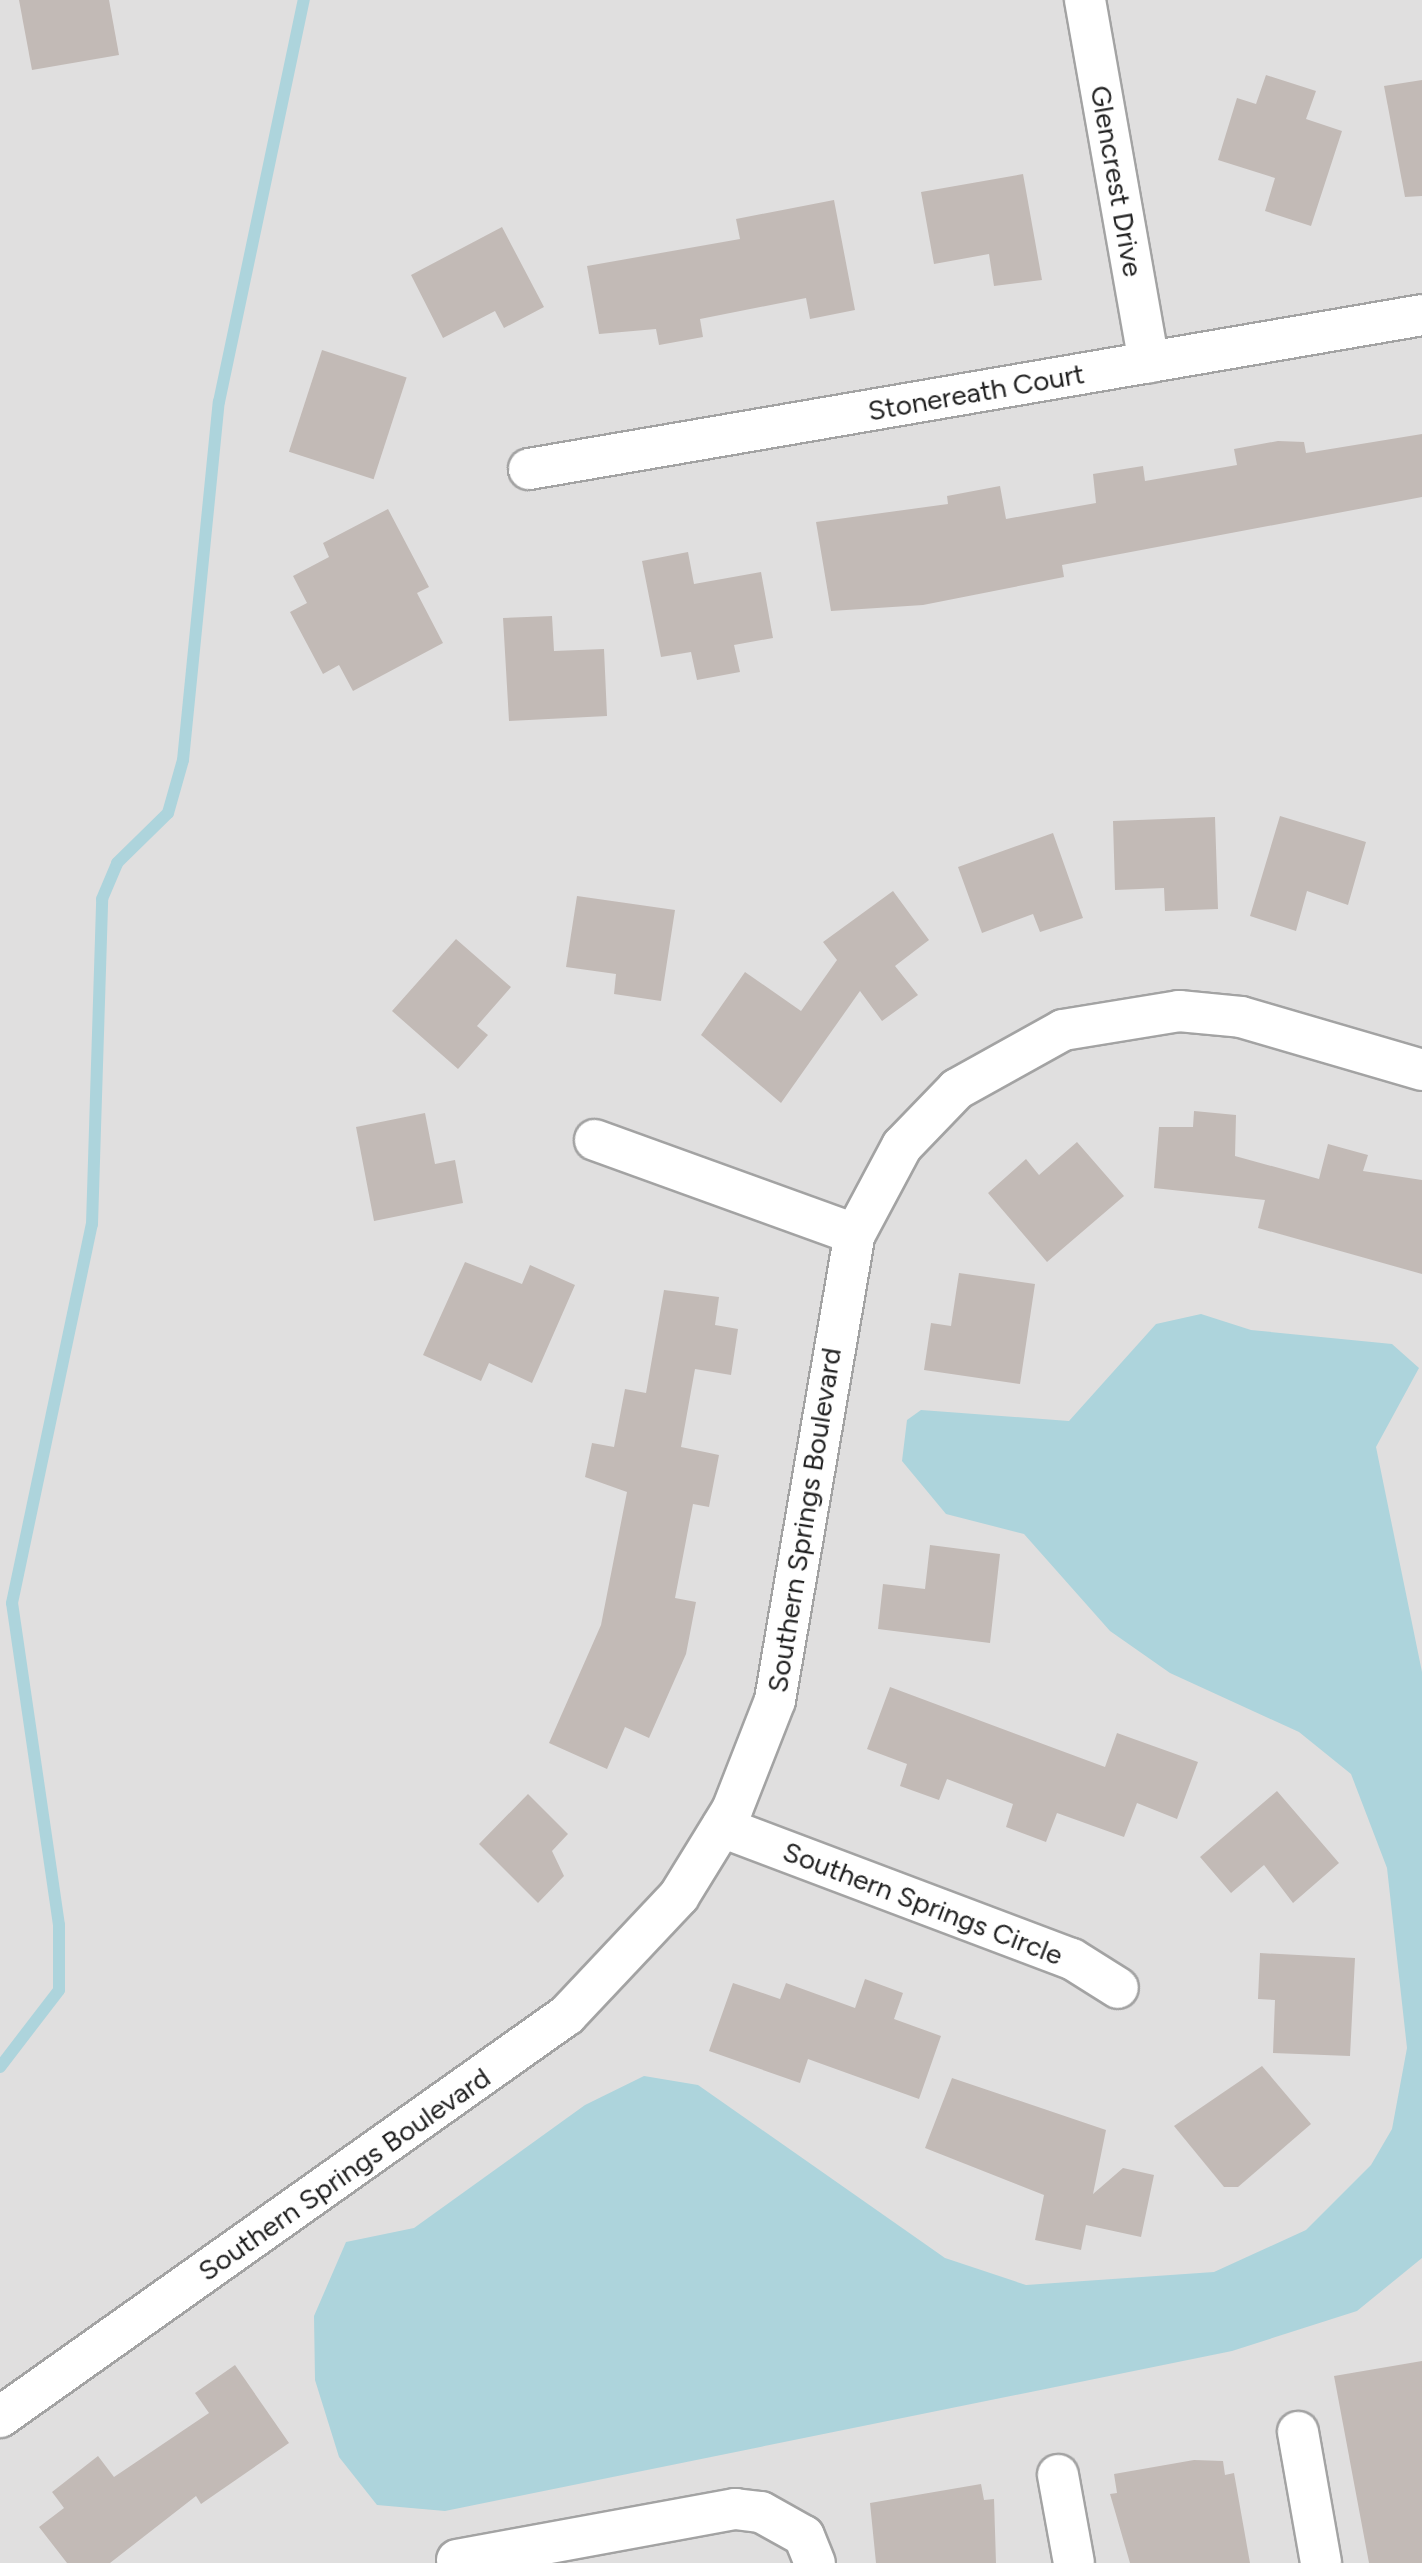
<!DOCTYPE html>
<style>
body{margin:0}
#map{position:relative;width:1422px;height:2563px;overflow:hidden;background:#f1eee9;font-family:Figtree,sans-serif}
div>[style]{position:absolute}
.residential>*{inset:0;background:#e0dfdf;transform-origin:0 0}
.water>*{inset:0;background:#add4dc}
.stream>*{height:12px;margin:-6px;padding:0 6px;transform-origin:6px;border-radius:6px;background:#add4dc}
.building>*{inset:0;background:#c2bab6;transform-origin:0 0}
.roads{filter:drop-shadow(2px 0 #a3a3a3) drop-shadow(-2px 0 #a3a3a3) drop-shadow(0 2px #a3a3a3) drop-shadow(0 -2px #a3a3a3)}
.street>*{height:40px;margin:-20px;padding:0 20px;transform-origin:20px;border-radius:20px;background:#fff}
span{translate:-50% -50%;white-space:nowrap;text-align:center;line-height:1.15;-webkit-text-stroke:8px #fff;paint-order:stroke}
.street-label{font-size:28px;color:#222}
</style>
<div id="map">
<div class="residential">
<i style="left:0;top:0;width:1422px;height:2563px"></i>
</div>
<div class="water">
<i style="clip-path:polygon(1201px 1314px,1251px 1330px,1392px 1344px,1419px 1368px,1376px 1447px,1422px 1672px,1422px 2258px,1357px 2311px,1232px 2351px,445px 2511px,377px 2505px,339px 2457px,315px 2380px,314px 2316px,346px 2242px,414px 2228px,585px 2105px,644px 2076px,698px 2085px,945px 2258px,1026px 2285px,1214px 2272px,1306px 2230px,1371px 2165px,1392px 2129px,1407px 2048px,1387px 1868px,1351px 1774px,1299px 1732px,1170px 1673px,1110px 1631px,1024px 1534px,946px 1514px,902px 1461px,907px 1420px,921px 1410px,1069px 1421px,1156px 1324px)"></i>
</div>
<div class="stream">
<i style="left:0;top:2067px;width:97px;rotate:-52.5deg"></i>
<i style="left:59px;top:1990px;width:65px;rotate:-90deg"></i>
<i style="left:59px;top:1925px;width:325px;rotate:-98.3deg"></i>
<i style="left:12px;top:1603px;width:387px;rotate:-78.1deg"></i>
<i style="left:92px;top:1224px;width:325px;rotate:-88.2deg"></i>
<i style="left:102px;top:899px;width:39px;rotate:-67deg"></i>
<i style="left:117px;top:863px;width:71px;rotate:-44.4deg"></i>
<i style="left:168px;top:813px;width:55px;rotate:-74.2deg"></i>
<i style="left:183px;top:760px;width:360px;rotate:-84.3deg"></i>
<i style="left:219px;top:402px;width:411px;rotate:-78.1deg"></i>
</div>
<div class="building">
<i style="clip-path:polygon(19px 0,109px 0,119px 55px,32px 70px)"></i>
<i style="clip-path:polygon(1266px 75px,1316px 91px,1306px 119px,1342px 131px,1311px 226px,1265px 211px,1275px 178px,1218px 160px,1237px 98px,1256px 104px)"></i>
<i style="clip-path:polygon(1422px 80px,1422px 196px,1405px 197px,1384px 86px)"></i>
<i style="clip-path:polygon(1023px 174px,1042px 280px,994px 286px,989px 254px,934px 264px,921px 192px)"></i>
<i style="clip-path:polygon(834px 200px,855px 310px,810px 319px,806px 298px,700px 319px,703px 337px,659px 345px,656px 329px,599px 334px,587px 266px,740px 239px,736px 219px)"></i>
<i style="clip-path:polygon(502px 227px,544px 307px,504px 328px,495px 311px,443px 338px,411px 275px)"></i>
<i style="left:322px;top:350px;width:89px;height:107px;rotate:18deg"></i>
<i style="clip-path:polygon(1422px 434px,1422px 497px,1062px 565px,1064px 577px,923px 605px,831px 611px,816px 522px,948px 504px,947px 496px,1000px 486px,1006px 519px,1096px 503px,1093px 474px,1143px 466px,1145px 481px,1237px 465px,1234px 449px,1278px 441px,1304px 442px,1306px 453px)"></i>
<i style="clip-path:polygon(388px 509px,429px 587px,417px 593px,443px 643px,353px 691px,339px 665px,323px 674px,290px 612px,307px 603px,293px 576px,329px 557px,323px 543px)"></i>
<i style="clip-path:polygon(688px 552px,694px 584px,761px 572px,773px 638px,734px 645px,740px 672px,697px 680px,691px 652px,661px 657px,642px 561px)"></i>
<i style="clip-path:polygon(552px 616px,554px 651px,604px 649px,607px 716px,509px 721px,503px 618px)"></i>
<i style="clip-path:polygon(1280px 816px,1366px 842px,1348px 905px,1307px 891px,1296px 931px,1250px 916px)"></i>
<i style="clip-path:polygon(1215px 817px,1218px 909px,1165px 911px,1164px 888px,1115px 890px,1113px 821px)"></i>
<i style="clip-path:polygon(1053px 833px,1083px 918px,1040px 932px,1033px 914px,982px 933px,958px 867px)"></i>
<i style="clip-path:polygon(893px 891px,929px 940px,895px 966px,918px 995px,882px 1021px,860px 991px,781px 1103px,701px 1035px,745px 972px,801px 1011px,837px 960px,823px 942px)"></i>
<i style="clip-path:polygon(577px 896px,675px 910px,661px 1001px,614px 994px,616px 974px,566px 967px)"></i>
<i style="clip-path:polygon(456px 939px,511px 987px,477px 1026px,488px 1035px,458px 1069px,392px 1011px)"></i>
<i style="clip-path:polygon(1194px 1111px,1236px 1115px,1235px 1156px,1319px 1179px,1328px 1144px,1368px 1155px,1363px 1171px,1422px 1180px,1422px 1274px,1258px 1228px,1265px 1200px,1154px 1188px,1159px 1127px,1193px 1127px)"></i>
<i style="clip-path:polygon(425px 1113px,435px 1164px,455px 1160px,463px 1203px,374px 1221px,356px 1127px)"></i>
<i style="clip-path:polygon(1077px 1142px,1124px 1196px,1047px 1262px,988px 1193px,1026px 1159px,1039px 1175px)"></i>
<i style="clip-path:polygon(465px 1262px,522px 1284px,530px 1265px,575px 1285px,532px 1383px,489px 1363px,481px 1381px,423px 1355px)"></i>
<i style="clip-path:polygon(959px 1273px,1035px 1284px,1020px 1384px,924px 1370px,931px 1323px,951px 1326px)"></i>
<i style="clip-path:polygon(664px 1290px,719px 1297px,715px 1325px,738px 1329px,731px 1375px,695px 1369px,681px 1447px,719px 1455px,709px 1507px,693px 1504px,675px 1598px,696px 1602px,686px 1654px,649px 1738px,625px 1727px,607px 1769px,549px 1743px,601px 1625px,627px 1492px,585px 1477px,592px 1443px,614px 1447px,625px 1389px,646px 1393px)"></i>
<i style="clip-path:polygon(930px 1545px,1000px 1554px,990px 1643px,878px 1629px,883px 1584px,925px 1589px)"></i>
<i style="clip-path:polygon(890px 1687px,1105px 1767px,1117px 1733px,1198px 1762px,1177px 1819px,1137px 1803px,1124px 1837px,1057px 1813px,1046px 1842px,1006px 1827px,1013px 1804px,947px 1779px,939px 1800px,900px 1786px,907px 1764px,867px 1749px)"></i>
<i style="clip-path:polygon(1277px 1791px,1339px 1863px,1293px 1903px,1264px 1865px,1231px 1893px,1200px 1857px)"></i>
<i style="clip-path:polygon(528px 1794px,568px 1834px,552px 1851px,564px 1876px,538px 1903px,479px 1844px)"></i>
<i style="clip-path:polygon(1260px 1953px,1355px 1958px,1350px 2056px,1273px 2053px,1275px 2000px,1258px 1999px)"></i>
<i style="clip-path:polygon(865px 1979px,903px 1993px,894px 2019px,941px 2036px,919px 2099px,808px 2059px,800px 2083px,709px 2051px,733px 1983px,780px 1999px,786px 1983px,855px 2008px)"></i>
<i style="clip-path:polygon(1262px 2066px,1311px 2124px,1238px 2187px,1224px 2187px,1174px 2126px)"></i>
<i style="clip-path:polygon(952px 2078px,1106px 2130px,1093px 2194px,1123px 2168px,1154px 2175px,1141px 2237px,1086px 2225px,1081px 2250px,1035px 2240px,1044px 2195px,925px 2148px)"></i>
<i style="clip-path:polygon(1422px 2361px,1422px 2563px,1369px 2563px,1334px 2376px)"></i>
<i style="clip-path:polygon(235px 2365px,289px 2443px,201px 2504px,196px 2496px,110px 2563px,67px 2563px,39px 2527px,64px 2508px,52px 2492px,98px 2456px,114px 2477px,209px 2413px,195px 2393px)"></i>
<i style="clip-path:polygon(1194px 2460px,1223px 2461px,1225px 2475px,1234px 2473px,1250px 2563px,1130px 2563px,1110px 2494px,1117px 2493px,1114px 2474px)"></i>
<i style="clip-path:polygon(981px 2484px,984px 2500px,994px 2499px,996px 2563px,876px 2563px,870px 2503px)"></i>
</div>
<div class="roads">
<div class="street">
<i style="left:1085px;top:0;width:368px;rotate:80deg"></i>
<i style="left:529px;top:469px;width:906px;rotate:-9.78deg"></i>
<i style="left:595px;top:1140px;width:276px;rotate:19.9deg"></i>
<i style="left:722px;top:1827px;width:374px;rotate:20.7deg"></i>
<i style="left:1072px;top:1959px;width:54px;rotate:32.2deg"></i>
<i style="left:0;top:2417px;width:695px;rotate:-35.34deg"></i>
<i style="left:567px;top:2015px;width:163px;rotate:-46.7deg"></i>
<i style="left:679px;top:1896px;width:101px;rotate:-58.4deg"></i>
<i style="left:732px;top:1810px;width:118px;rotate:-68.6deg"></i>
<i style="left:775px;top:1700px;width:473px;rotate:-80.3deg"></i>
<i style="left:855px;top:1234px;width:100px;rotate:-61.9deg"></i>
<i style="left:902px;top:1146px;width:79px;rotate:-46deg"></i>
<i style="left:957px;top:1089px;width:121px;rotate:-29.1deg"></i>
<i style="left:1063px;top:1030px;width:118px;rotate:-9.3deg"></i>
<i style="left:1179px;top:1011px;width:62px;rotate:5.5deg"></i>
<i style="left:1241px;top:1017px;width:189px;rotate:16.3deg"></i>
<i style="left:1298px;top:2432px;width:133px;rotate:80deg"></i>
<i style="left:1058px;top:2475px;width:89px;rotate:79.7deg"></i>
<i style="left:457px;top:2560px;width:283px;rotate:-10.4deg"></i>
<i style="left:735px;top:2509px;width:26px;rotate:7deg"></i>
<i style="left:761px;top:2512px;width:49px;rotate:29.2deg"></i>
<i style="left:804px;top:2536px;width:29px;rotate:68deg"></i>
</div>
</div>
<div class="street-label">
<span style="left:1117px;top:181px;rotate:80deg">Glencrest Drive</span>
<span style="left:976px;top:392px;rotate:-10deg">Stonereath Court</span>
<span style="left:804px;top:1520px;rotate:-81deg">Southern Springs Boulevard</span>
<span style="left:923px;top:1903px;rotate:21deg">Southern Springs Circle</span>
<span style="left:344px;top:2174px;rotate:-35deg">Southern Springs Boulevard</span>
</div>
</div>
